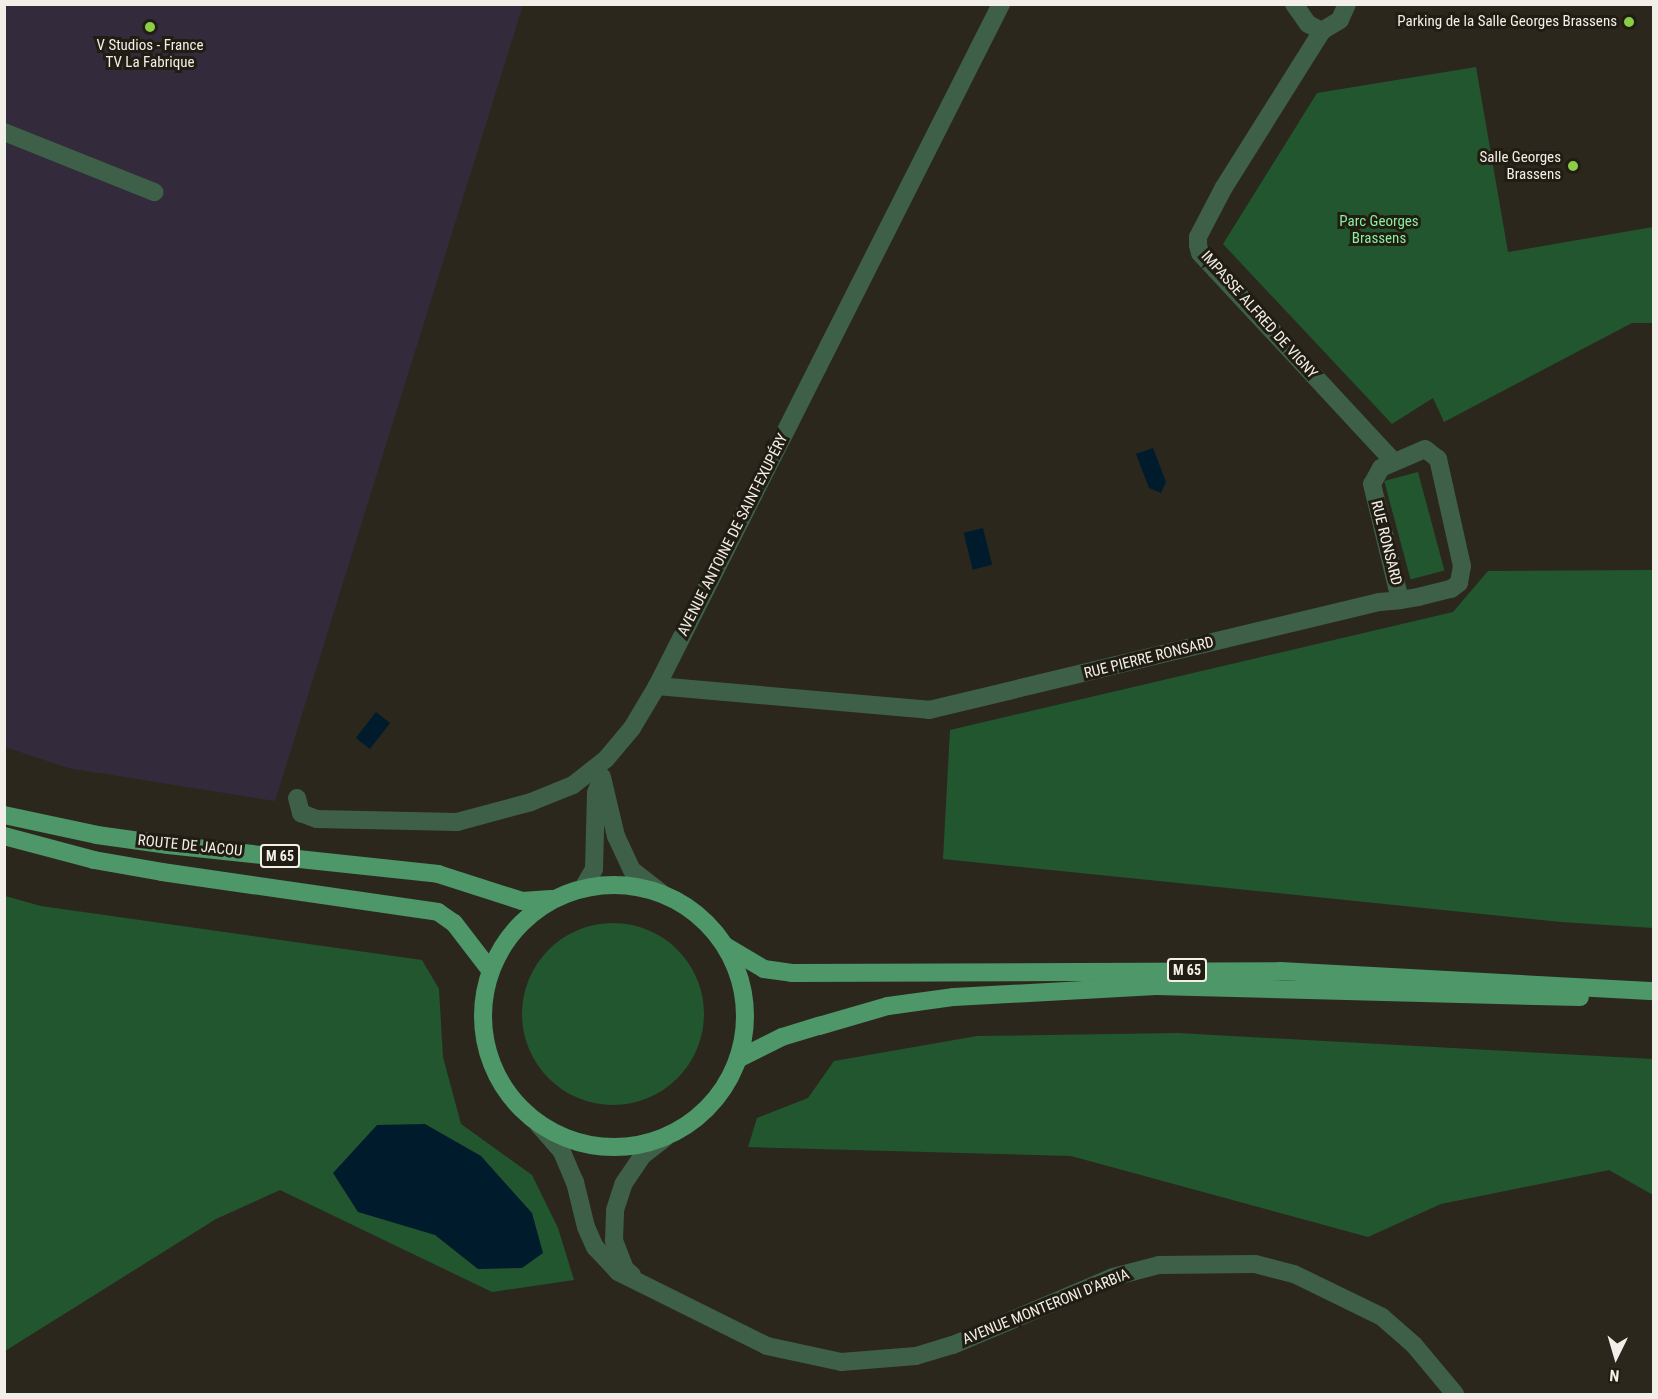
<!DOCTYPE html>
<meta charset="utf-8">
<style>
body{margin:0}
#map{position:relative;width:1658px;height:1399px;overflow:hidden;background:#2b271d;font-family:"Roboto Condensed",sans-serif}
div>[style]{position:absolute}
.industrial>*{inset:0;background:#332b3b}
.green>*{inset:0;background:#22562e;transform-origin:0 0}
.round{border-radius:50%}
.water>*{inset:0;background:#001c2c;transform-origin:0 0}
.minor>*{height:18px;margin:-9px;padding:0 9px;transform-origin:9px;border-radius:9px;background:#3e6049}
.major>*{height:18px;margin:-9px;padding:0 9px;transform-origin:9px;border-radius:9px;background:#4e9768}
.major>.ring{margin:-9px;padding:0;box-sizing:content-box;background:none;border:18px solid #4e9768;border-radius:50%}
.dots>*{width:16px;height:16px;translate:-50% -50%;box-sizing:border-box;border:3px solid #211d13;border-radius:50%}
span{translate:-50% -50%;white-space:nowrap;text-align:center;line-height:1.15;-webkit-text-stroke:6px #211d13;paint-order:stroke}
.shield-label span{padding:2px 4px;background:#211d13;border:2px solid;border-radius:4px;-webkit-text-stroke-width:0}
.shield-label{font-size:14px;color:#f1efe8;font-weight:700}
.poi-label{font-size:15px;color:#f1efe8}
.right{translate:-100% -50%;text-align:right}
.park-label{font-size:15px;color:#88f09c}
.street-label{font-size:15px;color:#f1efe8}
.frame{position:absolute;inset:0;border:6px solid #f1efe8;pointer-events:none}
.north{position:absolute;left:1586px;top:1327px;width:60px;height:60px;-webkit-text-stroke:4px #211d13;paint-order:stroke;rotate:185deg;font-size:16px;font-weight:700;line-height:24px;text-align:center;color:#f1efe8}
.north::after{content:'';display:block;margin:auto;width:21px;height:27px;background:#f1efe8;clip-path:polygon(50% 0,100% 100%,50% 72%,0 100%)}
</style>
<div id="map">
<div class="industrial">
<i style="clip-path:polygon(5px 5px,523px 5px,275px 801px,68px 768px,5px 747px)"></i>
</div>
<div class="green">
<i style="clip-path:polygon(1476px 67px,1508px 252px,1653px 227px,1653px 323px,1632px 323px,1444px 422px,1433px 398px,1392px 424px,1223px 244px,1317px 93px)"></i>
<i style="left:1418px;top:472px;width:102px;height:35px;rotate:75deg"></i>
<i style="clip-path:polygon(1653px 570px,1653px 928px,1561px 922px,943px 859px,950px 730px,1453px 612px,1488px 571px)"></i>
<i style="clip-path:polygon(5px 896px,41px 906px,422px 960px,439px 989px,443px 1057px,461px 1124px,532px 1175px,558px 1228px,574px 1280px,492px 1292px,280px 1190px,216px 1219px,5px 1351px)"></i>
<i class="round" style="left:522px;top:923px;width:182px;height:182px"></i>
<i style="clip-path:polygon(1178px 1033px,1653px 1059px,1653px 1195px,1609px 1170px,1441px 1204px,1368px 1237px,1071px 1156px,748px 1147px,757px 1118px,808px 1098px,834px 1061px,977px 1036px)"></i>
</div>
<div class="water">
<i style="clip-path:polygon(1153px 448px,1166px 482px,1161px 493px,1149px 488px,1136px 454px)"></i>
<i style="left:983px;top:528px;width:38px;height:20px;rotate:76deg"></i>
<i style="left:376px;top:712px;width:18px;height:33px;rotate:38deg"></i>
<i style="clip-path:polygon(425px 1124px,481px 1156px,532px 1213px,543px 1253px,522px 1268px,478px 1269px,435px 1235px,358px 1212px,333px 1173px,377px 1125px)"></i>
</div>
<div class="minor">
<i style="left:1294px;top:4px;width:24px;rotate:55deg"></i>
<i style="left:1308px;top:24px;width:16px;rotate:27deg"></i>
<i style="left:1347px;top:4px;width:17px;rotate:114deg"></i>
<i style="left:1340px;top:20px;width:21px;rotate:149deg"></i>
<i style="left:1322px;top:31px;width:184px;rotate:122.1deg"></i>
<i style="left:1224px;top:187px;width:56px;rotate:117.5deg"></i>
<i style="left:1198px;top:237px;width:8px;rotate:90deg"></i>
<i style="left:1198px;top:245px;width:8px;rotate:76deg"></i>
<i style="left:1200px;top:253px;width:284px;rotate:47.1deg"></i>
<i style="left:4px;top:132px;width:162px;rotate:21.8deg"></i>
<i style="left:657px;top:686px;width:273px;rotate:5deg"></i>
<i style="left:929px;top:710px;width:463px;rotate:-13.5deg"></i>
<i style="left:1379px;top:602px;width:21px;rotate:-5deg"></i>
<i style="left:1400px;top:600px;width:18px;rotate:-9deg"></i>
<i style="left:1418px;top:597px;width:34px;rotate:-14deg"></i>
<i style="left:1451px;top:589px;width:10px;rotate:-37deg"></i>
<i style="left:1459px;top:583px;width:17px;rotate:-80deg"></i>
<i style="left:1462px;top:566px;width:110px;rotate:-102.6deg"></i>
<i style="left:1438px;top:459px;width:16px;rotate:-142deg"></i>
<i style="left:1425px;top:449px;width:48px;rotate:156.6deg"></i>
<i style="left:1381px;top:468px;width:18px;rotate:119deg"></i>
<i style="left:1372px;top:484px;width:119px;rotate:76.4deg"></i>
<i style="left:602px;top:777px;width:61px;rotate:76.7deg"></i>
<i style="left:616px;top:836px;width:38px;rotate:65deg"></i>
<i style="left:632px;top:870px;width:36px;rotate:38deg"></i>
<i style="left:297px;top:798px;width:16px;rotate:75deg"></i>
<i style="left:301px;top:813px;width:17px;rotate:21deg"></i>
<i style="left:317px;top:819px;width:140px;rotate:1.2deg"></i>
<i style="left:457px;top:822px;width:77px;rotate:-15.1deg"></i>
<i style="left:531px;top:802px;width:45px;rotate:-22deg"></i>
<i style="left:573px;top:785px;width:42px;rotate:-38.2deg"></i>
<i style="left:606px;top:759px;width:40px;rotate:-50deg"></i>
<i style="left:632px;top:728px;width:49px;rotate:-59.2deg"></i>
<i style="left:657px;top:686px;width:764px;rotate:-63.23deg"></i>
<i style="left:583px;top:888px;width:22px;rotate:-60deg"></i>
<i style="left:594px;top:869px;width:76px;rotate:-88.5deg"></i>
<i style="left:596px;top:793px;width:12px;rotate:-70deg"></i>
<i style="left:538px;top:1124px;width:37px;rotate:49deg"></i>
<i style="left:562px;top:1152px;width:33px;rotate:67deg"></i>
<i style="left:575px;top:1182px;width:46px;rotate:76.3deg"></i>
<i style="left:586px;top:1227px;width:22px;rotate:66deg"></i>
<i style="left:595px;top:1247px;width:34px;rotate:47deg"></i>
<i style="left:618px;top:1272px;width:166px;rotate:26.4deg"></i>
<i style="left:767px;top:1346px;width:76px;rotate:12.2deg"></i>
<i style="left:841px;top:1362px;width:75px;rotate:-4.6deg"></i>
<i style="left:916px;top:1356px;width:39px;rotate:-17deg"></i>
<i style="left:953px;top:1345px;width:174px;rotate:-23deg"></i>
<i style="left:1113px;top:1277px;width:48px;rotate:-14.6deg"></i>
<i style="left:1159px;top:1265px;width:96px;rotate:-0.6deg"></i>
<i style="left:1255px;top:1264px;width:40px;rotate:14.4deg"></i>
<i style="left:1294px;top:1274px;width:98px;rotate:26deg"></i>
<i style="left:1382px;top:1317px;width:43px;rotate:41.2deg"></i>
<i style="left:1414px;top:1345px;width:64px;rotate:50.1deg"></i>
<i style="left:632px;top:1275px;width:9px;rotate:-139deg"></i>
<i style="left:625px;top:1269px;width:30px;rotate:-111deg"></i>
<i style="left:614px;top:1241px;width:31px;rotate:-88deg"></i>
<i style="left:615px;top:1210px;width:28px;rotate:-72deg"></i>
<i style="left:624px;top:1183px;width:32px;rotate:-56deg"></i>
<i style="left:642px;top:1156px;width:29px;rotate:-38deg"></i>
</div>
<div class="major">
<i style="left:4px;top:815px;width:95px;rotate:12.1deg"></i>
<i style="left:97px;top:835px;width:72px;rotate:8deg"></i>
<i style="left:168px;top:845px;width:272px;rotate:6.1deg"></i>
<i style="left:438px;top:874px;width:88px;rotate:17.8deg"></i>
<i style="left:522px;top:901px;width:29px;rotate:-4deg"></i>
<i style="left:4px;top:836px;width:93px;rotate:14.9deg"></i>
<i style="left:94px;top:860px;width:69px;rotate:10deg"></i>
<i style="left:162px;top:872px;width:279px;rotate:8.2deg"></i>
<i style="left:438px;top:912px;width:19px;rotate:35deg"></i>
<i style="left:454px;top:923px;width:59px;rotate:52.5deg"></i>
<i class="ring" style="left:483px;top:885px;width:244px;height:244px"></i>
<i style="left:727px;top:947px;width:43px;rotate:30.7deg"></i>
<i style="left:764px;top:969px;width:28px;rotate:8deg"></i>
<i style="left:792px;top:973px;width:488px;rotate:-0.2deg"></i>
<i style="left:1280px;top:971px;width:375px;rotate:3.1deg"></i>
<i style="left:740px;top:1058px;width:47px;rotate:-26.6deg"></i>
<i style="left:782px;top:1037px;width:39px;rotate:-17deg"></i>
<i style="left:819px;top:1026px;width:72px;rotate:-16.2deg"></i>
<i style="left:888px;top:1006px;width:67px;rotate:-7.8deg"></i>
<i style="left:954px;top:997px;width:202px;rotate:-3.1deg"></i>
<i style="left:1156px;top:986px;width:424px;rotate:1.5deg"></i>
</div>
<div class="dots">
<i style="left:1629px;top:22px;background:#8ace48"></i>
<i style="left:150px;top:27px;background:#8ace48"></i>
<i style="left:1573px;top:166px;background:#8ace48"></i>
</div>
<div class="shield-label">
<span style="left:280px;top:856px">M 65</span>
<span style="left:1187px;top:970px">M 65</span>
</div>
<div class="poi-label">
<span class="right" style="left:1617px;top:22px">Parking de la Salle Georges Brassens</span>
<span style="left:150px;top:54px">V Studios - France<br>TV La Fabrique</span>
<span class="right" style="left:1561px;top:166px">Salle Georges<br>Brassens</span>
</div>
<div class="park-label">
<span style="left:1379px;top:230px">Parc Georges<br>Brassens</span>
</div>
<div class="street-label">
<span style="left:1259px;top:315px;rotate:48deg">IMPASSE ALFRED DE VIGNY</span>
<span style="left:733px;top:535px;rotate:-63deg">AVENUE ANTOINE DE SAINT-EXUPÉRY</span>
<span style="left:1386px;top:543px;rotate:76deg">RUE RONSARD</span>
<span style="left:1149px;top:658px;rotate:-14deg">RUE PIERRE RONSARD</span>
<span style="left:190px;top:846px;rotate:6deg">ROUTE DE JACOU</span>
<span style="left:1046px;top:1307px;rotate:-22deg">AVENUE MONTERONI D'ARBIA</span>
</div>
<div class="frame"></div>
<div class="north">N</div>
</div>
